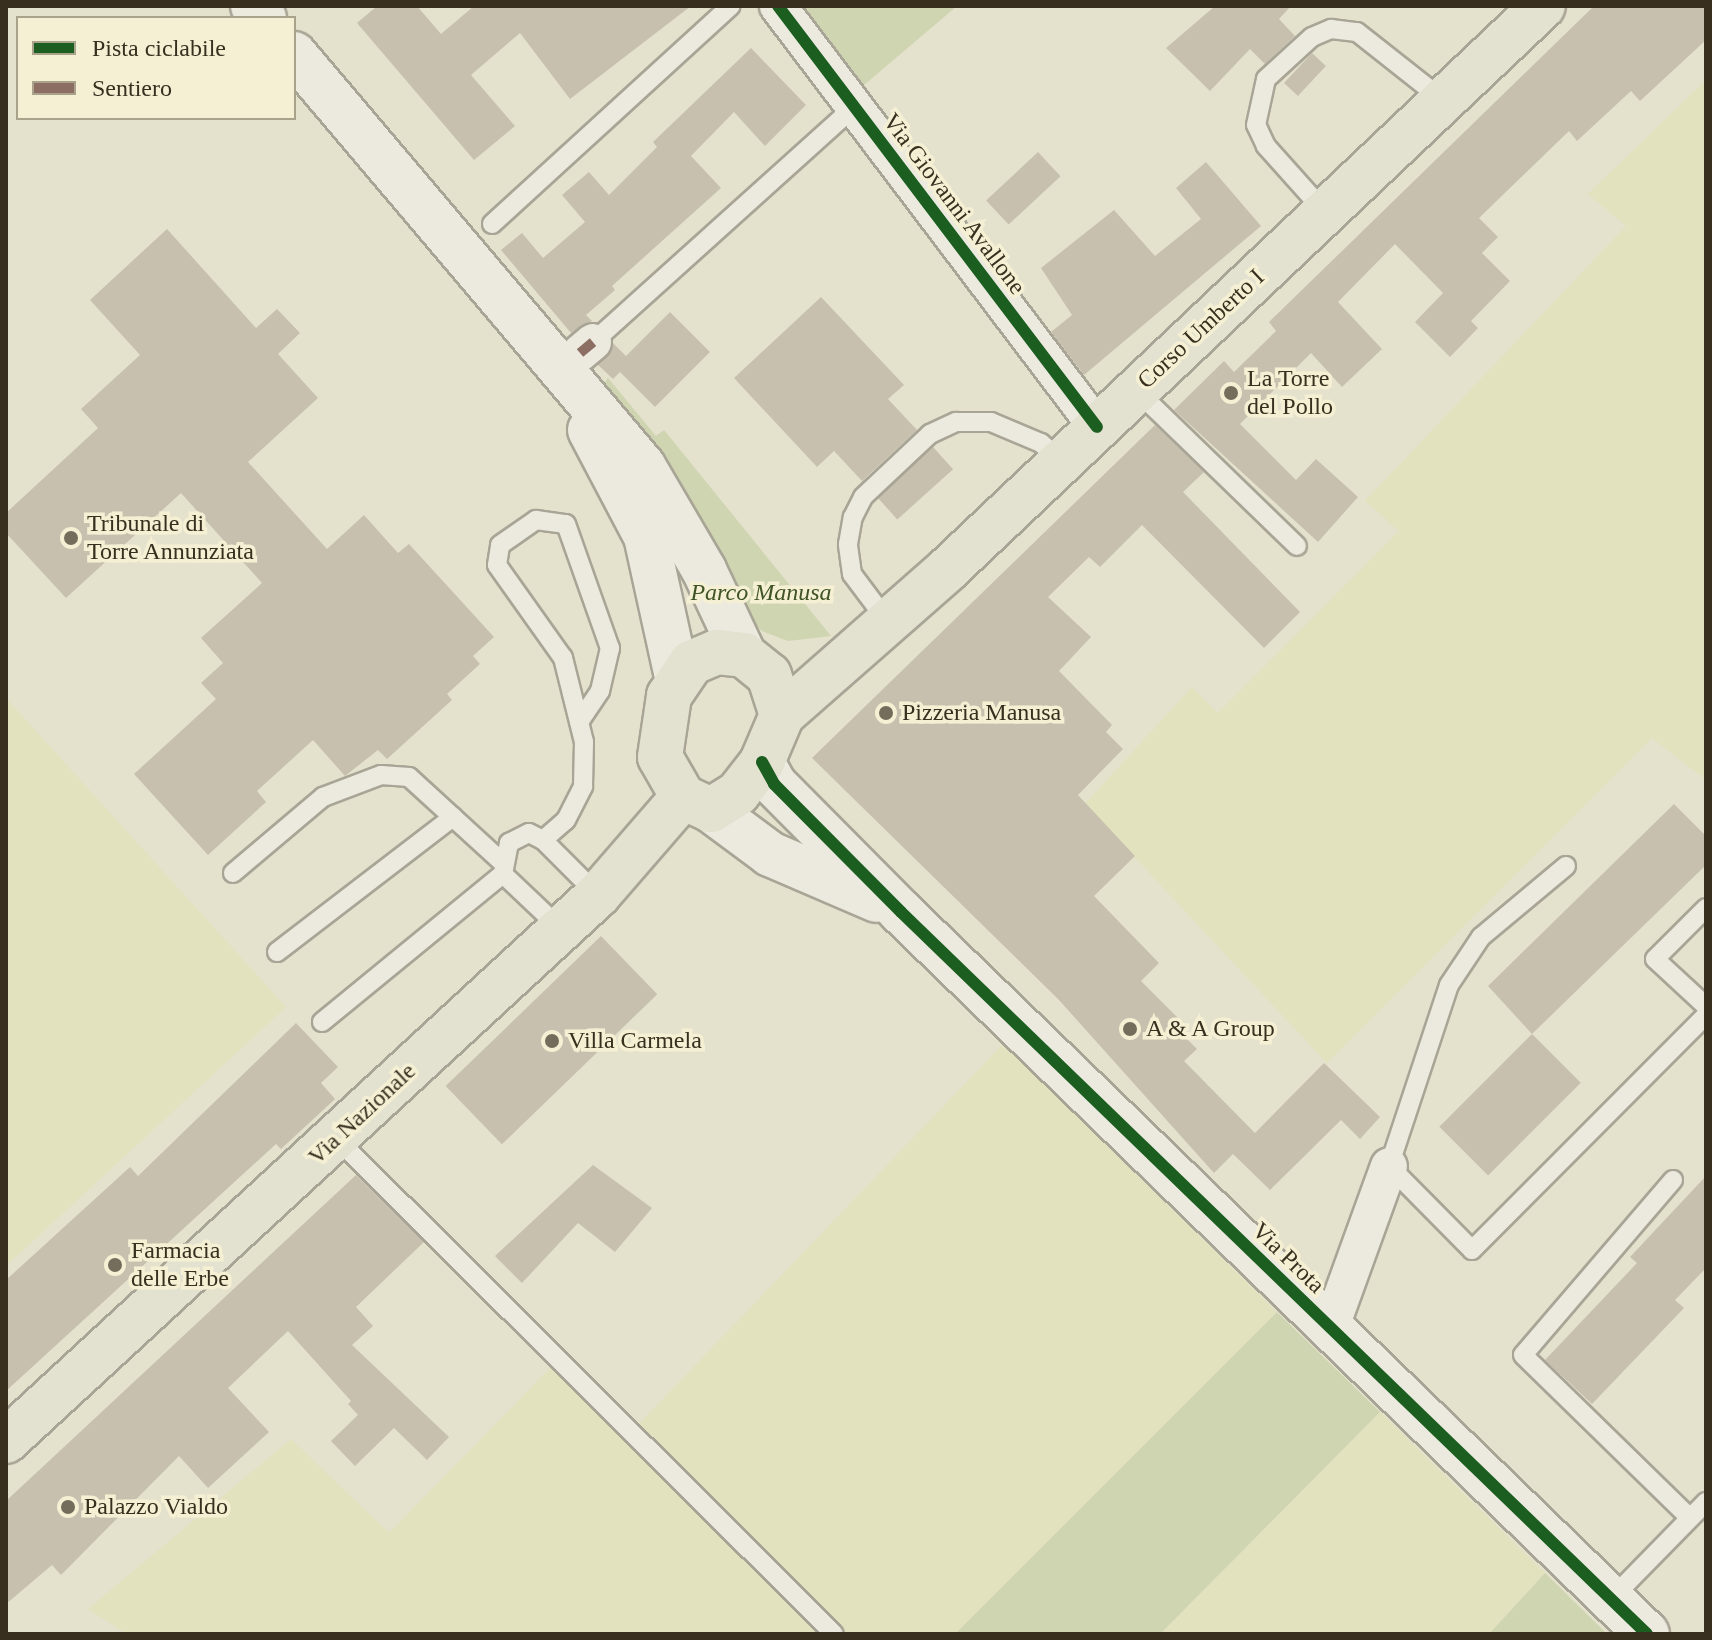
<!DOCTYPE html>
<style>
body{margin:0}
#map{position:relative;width:1712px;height:1640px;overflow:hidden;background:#e4e1cd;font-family:"Times New Roman",serif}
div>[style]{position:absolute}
.farmland>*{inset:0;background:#e3e2be}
.green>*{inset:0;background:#cfd5b0}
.building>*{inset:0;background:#c7c0ae;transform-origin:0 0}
.roads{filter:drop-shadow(2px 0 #a9a596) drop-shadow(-2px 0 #a9a596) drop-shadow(0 2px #a9a596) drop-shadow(0 -2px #a9a596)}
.lane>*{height:18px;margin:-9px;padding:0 9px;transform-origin:9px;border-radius:9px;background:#eceadf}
.street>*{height:36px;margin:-18px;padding:0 18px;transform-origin:18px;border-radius:18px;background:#eceadf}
.secondary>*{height:44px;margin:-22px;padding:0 22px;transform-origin:22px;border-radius:22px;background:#eceadf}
.primary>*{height:44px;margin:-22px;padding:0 22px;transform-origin:22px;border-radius:22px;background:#e3e1d0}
.quiet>*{height:10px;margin-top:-5px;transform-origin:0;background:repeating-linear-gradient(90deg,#8d6e63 0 20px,transparent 0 30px)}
.cycleway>*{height:12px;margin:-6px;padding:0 6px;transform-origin:6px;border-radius:6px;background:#1b5e20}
.dots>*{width:22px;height:22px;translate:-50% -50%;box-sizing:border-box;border:4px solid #f5f0d4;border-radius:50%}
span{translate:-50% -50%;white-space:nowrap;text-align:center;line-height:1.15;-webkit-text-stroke:7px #f5f0d4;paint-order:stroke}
.street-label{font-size:24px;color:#382f1f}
.poi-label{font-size:24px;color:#382f1f}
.left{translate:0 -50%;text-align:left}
.park-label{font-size:24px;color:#415426;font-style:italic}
.frame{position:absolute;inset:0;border:8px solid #382f1f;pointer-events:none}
.legend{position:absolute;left:16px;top:16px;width:280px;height:104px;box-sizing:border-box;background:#f5f0d4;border:2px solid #a9a38c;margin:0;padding:10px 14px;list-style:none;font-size:24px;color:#382f1f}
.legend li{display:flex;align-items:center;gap:16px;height:40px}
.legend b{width:40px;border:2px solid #a9a38c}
</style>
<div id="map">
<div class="farmland">
<i style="clip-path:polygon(1706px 80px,1706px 780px,1652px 738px,1327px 1063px,1085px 804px,1192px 687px,1218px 713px,1399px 531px,1365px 501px,1626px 226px,1588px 194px)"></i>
<i style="clip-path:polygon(6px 698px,286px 1007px,6px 1266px)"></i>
<i style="clip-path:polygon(1003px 1044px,1277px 1312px,955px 1634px,846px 1634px,638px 1425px)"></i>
<i style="clip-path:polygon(557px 1361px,826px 1634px,127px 1634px,88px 1609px,291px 1439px,389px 1533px)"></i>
<i style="clip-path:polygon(1380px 1412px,1545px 1573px,1489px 1634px,1160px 1634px)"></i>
</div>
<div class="green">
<i style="clip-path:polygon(791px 6px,957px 6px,857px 91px)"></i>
<i style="clip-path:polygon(608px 378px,656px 436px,664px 430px,831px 636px,788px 641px,762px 631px,740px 610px,604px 383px)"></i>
<i style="clip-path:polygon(1277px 1312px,1380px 1412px,1160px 1634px,955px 1634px)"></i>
<i style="clip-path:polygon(1545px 1573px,1607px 1634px,1489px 1634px)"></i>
</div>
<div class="building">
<i style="clip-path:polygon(377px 6px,417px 6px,441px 34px,474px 6px,691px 6px,570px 99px,520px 33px,471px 75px,515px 126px,474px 160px,357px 23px)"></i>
<i style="clip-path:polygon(1215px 6px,1291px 6px,1279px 19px,1295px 36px,1265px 64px,1250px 49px,1210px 91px,1166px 48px)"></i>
<i style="clip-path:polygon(1594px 6px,1706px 6px,1706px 40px,1640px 101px,1631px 91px,1577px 141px,1569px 131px,1479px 218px,1498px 237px,1482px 253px,1510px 281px,1471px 321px,1478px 328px,1450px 357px,1415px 322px,1443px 293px,1395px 244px,1338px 302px,1382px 349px,1342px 387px,1311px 353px,1240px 424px,1296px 480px,1316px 459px,1358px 497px,1318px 542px,1174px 410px,1224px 361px,1234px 372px,1276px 331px,1269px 322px)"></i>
<i style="clip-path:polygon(751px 48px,806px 105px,765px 146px,734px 112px,691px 156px,721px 188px,612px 286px,615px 290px,586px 315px,592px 321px,571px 333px,501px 250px,522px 233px,543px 258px,585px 222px,562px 195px,589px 172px,609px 195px,657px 147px,653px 142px)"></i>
<i style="left:1312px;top:53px;width:19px;height:41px;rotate:43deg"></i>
<i style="left:1038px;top:152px;width:33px;height:71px;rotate:47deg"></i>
<i style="clip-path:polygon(1206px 162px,1261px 226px,1084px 375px,1051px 332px,1072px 315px,1041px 268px,1114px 210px,1155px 256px,1201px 219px,1176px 188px)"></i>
<i style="clip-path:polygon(167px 229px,256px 328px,277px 309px,300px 333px,278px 354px,318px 398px,248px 462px,327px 549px,364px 515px,398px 553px,409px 544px,494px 637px,473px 656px,480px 664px,447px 694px,452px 700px,387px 759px,378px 750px,345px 776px,313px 740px,257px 791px,266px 802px,208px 855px,134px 774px,216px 699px,201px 683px,223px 663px,201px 638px,262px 583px,181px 493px,66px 598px,6px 533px,6px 513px,98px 428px,81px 409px,140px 355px,90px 300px)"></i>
<i style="clip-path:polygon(821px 297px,904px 385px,888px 399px,917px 430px,862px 481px,834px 451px,817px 467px,734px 378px)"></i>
<i style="clip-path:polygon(670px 312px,710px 352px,655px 407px,620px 372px,613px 379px,598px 365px,613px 343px,626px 356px)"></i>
<i style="clip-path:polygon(1155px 425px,1204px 472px,1183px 492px,1300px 612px,1264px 648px,1142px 525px,1100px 567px,1089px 557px,1048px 597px,1091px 637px,1059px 671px,1112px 725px,1106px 732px,1123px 749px,1078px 795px,1135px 856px,1094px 896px,1159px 963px,1141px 981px,1179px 1019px,1173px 1025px,1197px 1049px,1184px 1061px,1255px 1133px,1324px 1063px,1380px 1117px,1360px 1139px,1341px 1120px,1270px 1190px,1233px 1154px,1214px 1173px,1059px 1000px,812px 758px)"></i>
<i style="left:933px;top:447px;width:30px;height:75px;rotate:48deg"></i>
<i style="clip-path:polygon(1674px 804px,1706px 836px,1706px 865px,1532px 1034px,1488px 986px)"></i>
<i style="left:601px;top:936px;width:81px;height:216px;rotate:46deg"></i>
<i style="clip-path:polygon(296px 1023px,338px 1067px,321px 1083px,335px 1099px,281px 1149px,276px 1144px,6px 1391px,6px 1280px,130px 1167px,138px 1176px)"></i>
<i style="left:1532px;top:1034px;width:69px;height:131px;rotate:45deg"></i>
<i style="clip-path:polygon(593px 1165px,652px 1208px,615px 1252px,578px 1223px,522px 1283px,495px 1256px)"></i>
<i style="clip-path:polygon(356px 1175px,424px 1242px,356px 1307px,373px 1326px,352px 1345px,449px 1437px,427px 1460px,394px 1428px,355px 1466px,331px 1441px,358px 1415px,348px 1404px,351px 1401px,288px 1331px,228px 1388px,269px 1432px,208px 1488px,179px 1456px,61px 1575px,52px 1565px,6px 1604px,6px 1501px)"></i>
<i style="clip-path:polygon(1706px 1176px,1706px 1268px,1675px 1300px,1684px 1308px,1592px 1404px,1545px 1360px,1637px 1263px,1630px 1257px)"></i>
</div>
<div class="roads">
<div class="lane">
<i style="left:1325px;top:212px;width:89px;rotate:-131.8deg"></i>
<i style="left:1266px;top:146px;width:23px;rotate:-115deg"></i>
<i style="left:1256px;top:125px;width:47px;rotate:-77.7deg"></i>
<i style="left:1266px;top:79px;width:62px;rotate:-42.4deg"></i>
<i style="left:1312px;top:37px;width:21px;rotate:-23deg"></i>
<i style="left:1331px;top:29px;width:26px;rotate:7deg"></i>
<i style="left:1357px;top:32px;width:110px;rotate:38.3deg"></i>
<i style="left:492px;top:224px;width:323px;rotate:-42.4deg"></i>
<i style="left:593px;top:342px;width:351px;rotate:-42deg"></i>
<i style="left:1136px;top:390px;width:224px;rotate:44.1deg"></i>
<i style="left:888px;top:622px;width:60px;rotate:-126.9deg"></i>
<i style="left:852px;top:574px;width:30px;rotate:-98deg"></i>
<i style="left:848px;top:544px;width:27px;rotate:-80deg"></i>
<i style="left:853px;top:517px;width:22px;rotate:-63deg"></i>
<i style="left:863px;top:497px;width:92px;rotate:-43.2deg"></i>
<i style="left:930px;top:434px;width:29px;rotate:-25deg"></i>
<i style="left:956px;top:422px;width:35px"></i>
<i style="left:991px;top:422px;width:54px;rotate:22.8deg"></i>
<i style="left:1041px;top:443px;width:27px;rotate:42deg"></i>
<i style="left:543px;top:840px;width:30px;rotate:-41deg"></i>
<i style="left:566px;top:820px;width:38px;rotate:-63deg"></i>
<i style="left:583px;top:786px;width:44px;rotate:-88.7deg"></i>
<i style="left:584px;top:742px;width:87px;rotate:-104deg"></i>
<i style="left:563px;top:658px;width:114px;rotate:-125.4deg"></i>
<i style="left:497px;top:565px;width:20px;rotate:-81deg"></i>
<i style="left:500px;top:545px;width:44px;rotate:-34.8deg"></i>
<i style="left:536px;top:520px;width:30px;rotate:8deg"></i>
<i style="left:566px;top:524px;width:132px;rotate:70.5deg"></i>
<i style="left:610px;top:648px;width:44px;rotate:103.1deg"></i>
<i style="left:600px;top:691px;width:37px;rotate:124deg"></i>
<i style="left:1566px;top:866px;width:111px;rotate:140.1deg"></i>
<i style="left:1481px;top:937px;width:58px;rotate:123.7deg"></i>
<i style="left:1449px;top:985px;width:191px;rotate:108.3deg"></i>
<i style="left:1389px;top:1166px;width:118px;rotate:45.3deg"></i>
<i style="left:1472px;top:1250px;width:332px;rotate:-45.1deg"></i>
<i style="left:233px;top:873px;width:118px;rotate:-40.2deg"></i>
<i style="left:323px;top:797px;width:62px;rotate:-20.8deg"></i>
<i style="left:381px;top:775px;width:28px;rotate:4deg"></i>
<i style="left:409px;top:777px;width:125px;rotate:42.4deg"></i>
<i style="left:1706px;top:908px;width:72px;rotate:135deg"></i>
<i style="left:1655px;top:959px;width:69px;rotate:42.7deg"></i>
<i style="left:561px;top:929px;width:80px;rotate:-136.5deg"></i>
<i style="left:503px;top:874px;width:32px;rotate:-79deg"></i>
<i style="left:509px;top:843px;width:22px;rotate:-27deg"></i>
<i style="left:529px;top:833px;width:16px;rotate:27deg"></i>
<i style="left:543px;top:840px;width:78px;rotate:45deg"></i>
<i style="left:277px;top:952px;width:222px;rotate:-37.5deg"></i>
<i style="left:322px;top:1022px;width:234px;rotate:-39.3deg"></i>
<i style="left:337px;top:1139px;width:701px;rotate:44.88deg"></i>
<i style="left:1673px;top:1180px;width:230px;rotate:130.6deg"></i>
<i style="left:1523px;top:1355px;width:233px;rotate:44.3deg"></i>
<i style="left:1611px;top:1599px;width:136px;rotate:-45.6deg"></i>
</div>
<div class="street">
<i style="left:778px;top:6px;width:528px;rotate:52.85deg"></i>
<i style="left:580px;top:353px;width:17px;rotate:-40deg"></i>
<i style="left:1330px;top:1329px;width:173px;rotate:-70.1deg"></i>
</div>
<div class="secondary">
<i style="left:253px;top:6px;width:16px;rotate:47deg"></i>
<i style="left:294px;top:54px;width:540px;rotate:49.73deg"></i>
<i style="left:643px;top:466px;width:121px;rotate:59.6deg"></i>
<i style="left:704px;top:570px;width:94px;rotate:64.8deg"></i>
<i style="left:590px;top:430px;width:120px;rotate:62.2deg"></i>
<i style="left:646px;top:536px;width:144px;rotate:77.6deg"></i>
<i style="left:762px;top:762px;width:25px;rotate:61deg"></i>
<i style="left:774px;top:784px;width:180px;rotate:45.2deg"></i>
<i style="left:901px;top:912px;width:1038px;rotate:44.06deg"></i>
<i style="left:711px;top:810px;width:74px;rotate:36.7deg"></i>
<i style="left:770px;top:854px;width:116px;rotate:23.3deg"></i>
</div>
<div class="primary">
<i style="left:683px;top:797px;width:31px;rotate:25deg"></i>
<i style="left:711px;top:810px;width:32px;rotate:-32deg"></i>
<i style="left:738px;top:793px;width:39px;rotate:-52deg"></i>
<i style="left:762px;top:762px;width:51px;rotate:-66.9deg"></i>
<i style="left:782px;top:715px;width:221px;rotate:-41.3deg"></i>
<i style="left:948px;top:569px;width:819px;rotate:-43.42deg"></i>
<i style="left:683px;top:797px;width:46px;rotate:-119.9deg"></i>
<i style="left:660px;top:757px;width:62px;rotate:-81.6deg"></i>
<i style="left:669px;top:696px;width:40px;rotate:-56deg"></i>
<i style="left:691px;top:663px;width:28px;rotate:-23deg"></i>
<i style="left:717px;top:652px;width:27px;rotate:6deg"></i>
<i style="left:744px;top:655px;width:32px;rotate:39deg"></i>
<i style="left:769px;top:675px;width:42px;rotate:72deg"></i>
<i style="left:6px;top:1441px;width:805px;rotate:-42.69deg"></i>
<i style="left:598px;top:895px;width:130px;rotate:-49.1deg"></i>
</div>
</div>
<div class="quiet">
<i style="left:580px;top:353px;width:17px;rotate:-40deg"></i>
</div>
<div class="cycleway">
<i style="left:778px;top:6px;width:528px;rotate:52.85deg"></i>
<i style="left:762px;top:762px;width:25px;rotate:61deg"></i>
<i style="left:774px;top:784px;width:180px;rotate:45.2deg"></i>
<i style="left:901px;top:912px;width:1038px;rotate:44.06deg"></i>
</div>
<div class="dots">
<i style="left:1231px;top:393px;background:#746d5c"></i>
<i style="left:71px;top:538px;background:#746d5c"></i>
<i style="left:886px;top:713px;background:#746d5c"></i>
<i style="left:1130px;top:1029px;background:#746d5c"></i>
<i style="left:552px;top:1041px;background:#746d5c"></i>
<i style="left:115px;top:1265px;background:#746d5c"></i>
<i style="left:68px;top:1507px;background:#746d5c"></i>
</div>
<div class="street-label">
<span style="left:954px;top:204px;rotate:53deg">Via Giovanni Avallone</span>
<span style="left:1201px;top:329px;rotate:-43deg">Corso Umberto I</span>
<span style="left:362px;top:1114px;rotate:-43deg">Via Nazionale</span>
<span style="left:1288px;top:1258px;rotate:44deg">Via Prota</span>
</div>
<div class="poi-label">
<span class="left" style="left:1247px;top:393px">La Torre<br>del Pollo</span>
<span class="left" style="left:87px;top:538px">Tribunale di<br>Torre Annunziata</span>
<span class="left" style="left:902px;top:713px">Pizzeria Manusa</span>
<span class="left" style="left:1146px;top:1029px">A &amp; A Group</span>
<span class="left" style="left:568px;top:1041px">Villa Carmela</span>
<span class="left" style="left:131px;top:1265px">Farmacia<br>delle Erbe</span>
<span class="left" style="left:84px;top:1507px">Palazzo Vialdo</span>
</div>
<div class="park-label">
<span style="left:761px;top:593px">Parco Manusa</span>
</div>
<div class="frame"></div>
<ul class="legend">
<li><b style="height:10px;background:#1b5e20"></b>Pista ciclabile</li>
<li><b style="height:10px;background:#8d6e63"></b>Sentiero</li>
</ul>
</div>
